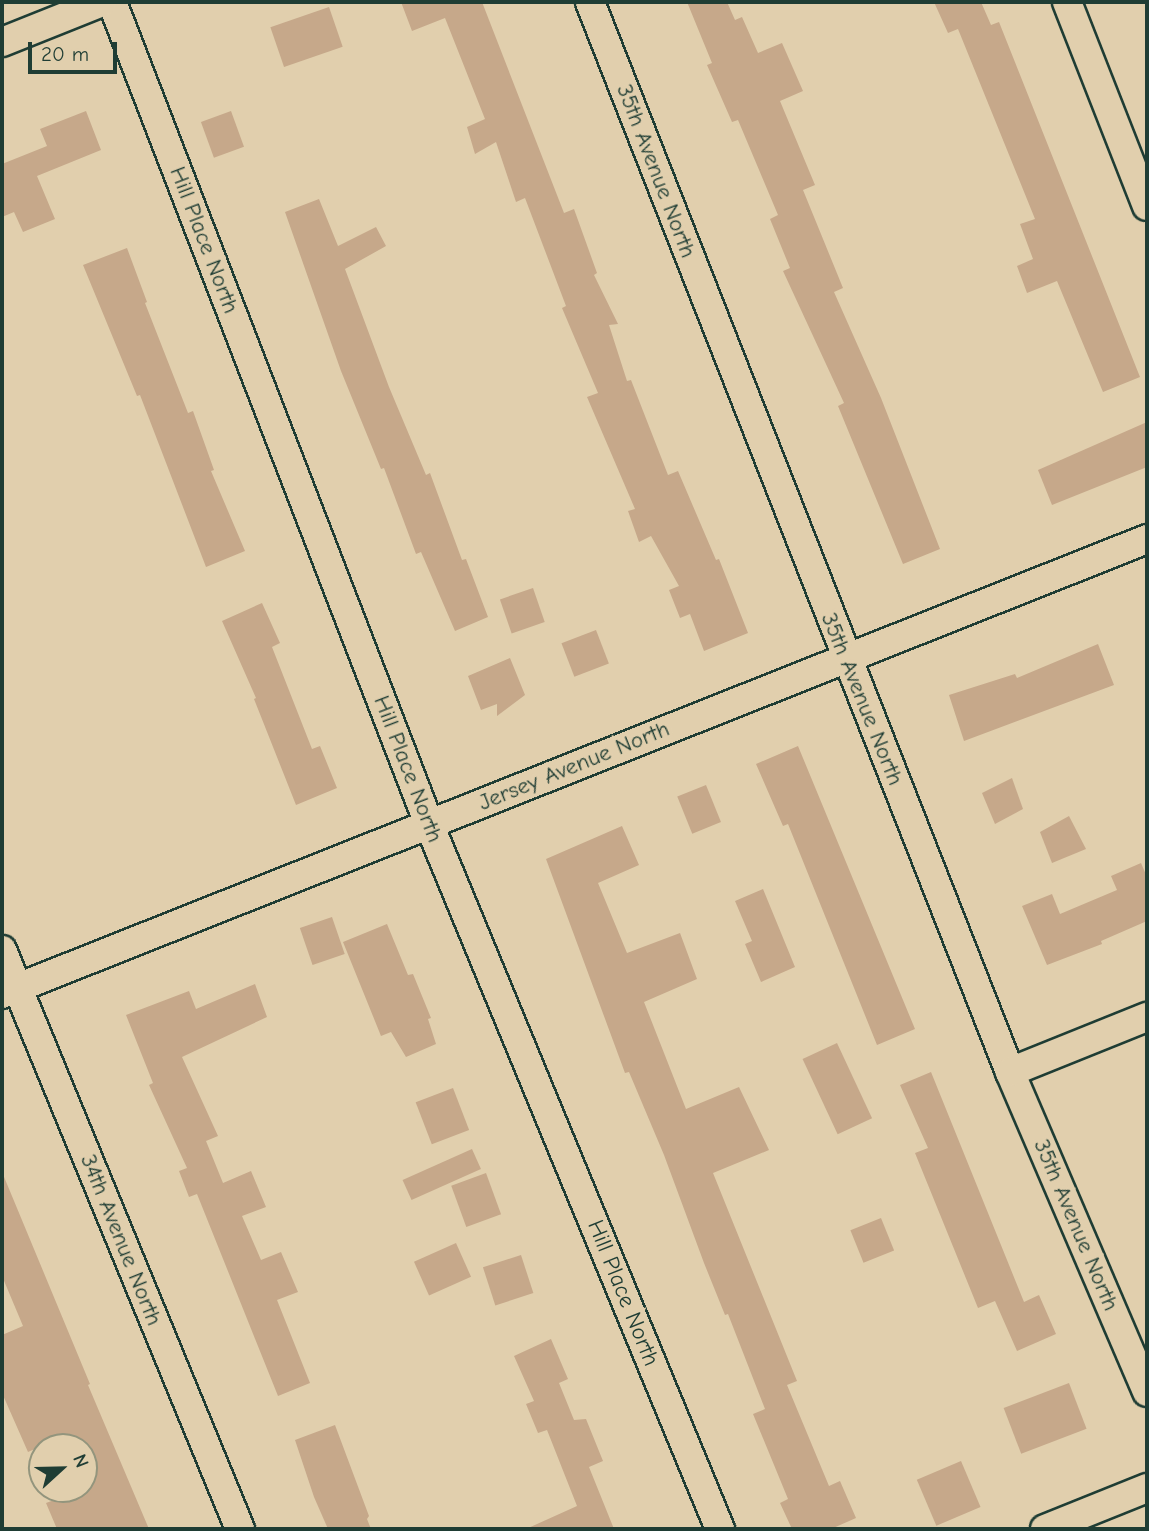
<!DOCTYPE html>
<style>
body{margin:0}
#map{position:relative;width:1149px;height:1531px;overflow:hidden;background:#e1cfad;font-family:"Comic Neue",sans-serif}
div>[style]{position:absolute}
.building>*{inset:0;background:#c6a88a;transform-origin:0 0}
.roads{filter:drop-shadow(2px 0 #1f3d34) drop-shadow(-2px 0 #1f3d34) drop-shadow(0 2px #1f3d34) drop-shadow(0 -2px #1f3d34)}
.street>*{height:28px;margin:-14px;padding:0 14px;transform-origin:14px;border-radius:14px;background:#e1cfad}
span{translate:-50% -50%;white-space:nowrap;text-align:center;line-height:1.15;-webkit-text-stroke:7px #e1cfad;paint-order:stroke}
.street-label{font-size:23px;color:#1f3d34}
.frame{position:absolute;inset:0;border:4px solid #1f3d34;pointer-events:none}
.north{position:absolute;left:28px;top:1433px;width:70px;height:70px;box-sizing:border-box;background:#e1cfad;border:2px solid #93957d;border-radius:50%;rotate:68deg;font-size:19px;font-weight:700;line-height:28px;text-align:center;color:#1f3d34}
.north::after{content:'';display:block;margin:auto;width:24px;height:32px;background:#1f3d34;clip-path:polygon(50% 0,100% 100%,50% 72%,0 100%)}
.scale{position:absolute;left:28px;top:42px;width:89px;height:32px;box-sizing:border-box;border:4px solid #1f3d34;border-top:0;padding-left:9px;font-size:21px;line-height:24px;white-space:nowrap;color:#1f3d34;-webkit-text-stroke:5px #e1cfad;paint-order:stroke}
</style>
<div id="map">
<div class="building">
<i style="clip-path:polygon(401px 2px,482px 2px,564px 213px,574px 209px,597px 273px,594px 275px,618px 324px,609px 325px,627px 381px,631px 380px,668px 475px,678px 471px,716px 560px,719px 559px,748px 633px,704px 651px,690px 614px,680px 618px,669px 590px,679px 586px,651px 536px,639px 542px,628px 511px,635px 509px,587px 397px,598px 393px,562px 308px,566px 306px,525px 198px,516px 202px,496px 142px,475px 154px,467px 127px,485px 119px,445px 18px,412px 31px)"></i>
<i style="clip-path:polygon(687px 2px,727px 2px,735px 20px,742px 17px,758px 53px,782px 43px,803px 91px,780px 101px,815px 185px,803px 190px,843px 288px,834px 292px,881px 398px,940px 549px,903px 564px,838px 406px,844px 403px,783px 271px,790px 268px,770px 219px,778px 215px,738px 120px,732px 122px,707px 65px,712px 63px)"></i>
<i style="clip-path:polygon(934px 2px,981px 2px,991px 25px,999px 22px,1140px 377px,1103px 392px,1057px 281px,1027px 293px,1017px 266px,1033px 259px,1020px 224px,1035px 219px,958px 29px,948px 33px)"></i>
<i style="left:329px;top:7px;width:42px;height:62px;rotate:71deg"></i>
<i style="clip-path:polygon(86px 111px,101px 150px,37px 176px,55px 219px,23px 232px,14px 212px,2px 217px,2px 164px,47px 146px,40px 129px)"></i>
<i style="left:231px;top:111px;width:38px;height:32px;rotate:70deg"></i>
<i style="clip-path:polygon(319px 199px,338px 246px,376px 227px,386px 246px,345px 269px,389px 387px,426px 475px,430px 473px,462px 560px,466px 559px,488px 617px,455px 631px,421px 552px,416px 554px,384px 468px,381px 469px,341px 371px,285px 212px)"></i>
<i style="clip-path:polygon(127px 248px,147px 302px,145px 303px,188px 413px,193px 411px,214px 470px,211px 471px,245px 551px,206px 567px,140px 395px,137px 396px,83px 265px)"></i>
<i style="clip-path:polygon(1147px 422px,1147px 467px,1052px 505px,1038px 470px)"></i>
<i style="left:533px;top:588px;width:36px;height:35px;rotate:71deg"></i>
<i style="clip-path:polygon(262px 603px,280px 643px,272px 647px,312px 749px,320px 746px,337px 788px,296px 805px,254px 699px,256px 698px,222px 621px)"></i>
<i style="left:596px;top:630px;width:36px;height:37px;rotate:69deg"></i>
<i style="clip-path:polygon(1098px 644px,1114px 685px,964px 741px,949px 695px,1015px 674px,1017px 678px)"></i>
<i style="clip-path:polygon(510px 658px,525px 695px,497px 716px,497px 704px,481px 710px,468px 676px)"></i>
<i style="clip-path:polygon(798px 746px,915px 1029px,877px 1045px,788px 824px,783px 826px,756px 764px)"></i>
<i style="clip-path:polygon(1012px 778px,1023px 809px,995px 824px,982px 793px)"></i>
<i style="left:706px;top:785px;width:40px;height:31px;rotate:68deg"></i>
<i style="clip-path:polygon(1069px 816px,1086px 849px,1052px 863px,1040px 832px)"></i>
<i style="clip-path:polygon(622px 826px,639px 865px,598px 883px,627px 953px,680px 933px,697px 979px,644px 1002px,686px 1109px,739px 1087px,769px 1150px,713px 1173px,797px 1381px,787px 1385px,829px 1486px,840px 1481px,856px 1518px,831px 1529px,792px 1529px,780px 1503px,788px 1499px,753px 1414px,765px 1409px,728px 1314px,725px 1315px,704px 1263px,664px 1155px,629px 1072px,625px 1073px,546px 859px)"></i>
<i style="clip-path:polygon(1141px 863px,1147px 877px,1147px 921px,1101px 941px,1102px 944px,1047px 965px,1022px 906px,1052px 894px,1060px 914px,1117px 890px,1111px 876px)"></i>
<i style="clip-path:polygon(763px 889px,795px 967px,761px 982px,745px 944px,752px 941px,735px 901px)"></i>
<i style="left:332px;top:917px;width:39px;height:34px;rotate:71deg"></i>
<i style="clip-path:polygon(387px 924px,408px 975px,413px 974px,431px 1018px,428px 1019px,436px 1044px,406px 1057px,391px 1032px,381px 1036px,343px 942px)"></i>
<i style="clip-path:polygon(255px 984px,267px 1017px,182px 1057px,218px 1136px,206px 1141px,223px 1183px,251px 1171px,266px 1207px,242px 1216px,261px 1260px,281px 1252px,298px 1292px,277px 1300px,310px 1383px,278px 1396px,197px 1194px,189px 1197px,179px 1171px,187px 1168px,149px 1085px,153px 1083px,126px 1015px,189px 991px,196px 1009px)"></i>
<i style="left:837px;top:1043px;width:83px;height:38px;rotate:65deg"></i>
<i style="clip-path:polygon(931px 1072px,1024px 1302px,1039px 1295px,1056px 1334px,1017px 1351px,995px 1301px,978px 1308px,915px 1153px,928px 1148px,900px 1085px)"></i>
<i style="left:453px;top:1088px;width:45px;height:40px;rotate:69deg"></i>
<i style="left:472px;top:1149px;width:22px;height:76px;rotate:66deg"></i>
<i style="clip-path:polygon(2px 1172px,90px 1384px,88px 1385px,149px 1529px,57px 1529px,46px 1503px,84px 1489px,84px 1447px,74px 1447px,69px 1434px,28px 1452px,2px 1393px,2px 1335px,23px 1326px,2px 1276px)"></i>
<i style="left:486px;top:1173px;width:44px;height:37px;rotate:70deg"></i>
<i style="left:881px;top:1218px;width:35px;height:33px;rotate:68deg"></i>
<i style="left:456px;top:1243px;width:37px;height:46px;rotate:66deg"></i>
<i style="left:521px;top:1255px;width:40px;height:40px;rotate:72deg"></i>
<i style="clip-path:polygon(551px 1339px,568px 1379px,559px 1383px,574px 1420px,586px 1419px,603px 1461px,589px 1467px,614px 1529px,526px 1529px,577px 1506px,547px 1430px,538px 1433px,526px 1404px,534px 1401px,514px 1356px)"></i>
<i style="left:1069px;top:1383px;width:49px;height:70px;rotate:69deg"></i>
<i style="clip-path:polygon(335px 1425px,369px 1516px,367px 1519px,371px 1529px,328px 1529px,314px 1497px,295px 1440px)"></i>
<i style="left:961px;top:1461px;width:50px;height:48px;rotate:67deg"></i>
</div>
<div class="roads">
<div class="street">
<i style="left:112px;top:2px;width:881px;rotate:68.91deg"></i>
<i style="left:429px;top:824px;width:763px;rotate:67.57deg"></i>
<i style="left:590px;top:2px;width:1149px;rotate:68.57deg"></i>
<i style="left:1010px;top:1072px;width:348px;rotate:66.8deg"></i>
<i style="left:1067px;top:2px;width:219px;rotate:68.6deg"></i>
<i style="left:2px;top:42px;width:108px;rotate:-21.8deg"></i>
<i style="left:2px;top:950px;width:626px;rotate:67.65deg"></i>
<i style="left:2px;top:994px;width:1232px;rotate:-21.67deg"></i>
<i style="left:1010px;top:1072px;width:148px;rotate:-21.9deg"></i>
<i style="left:1045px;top:1529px;width:110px;rotate:-21.9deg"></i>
</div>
</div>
<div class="street-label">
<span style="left:656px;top:171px;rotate:69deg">35th Avenue North</span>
<span style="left:204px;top:240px;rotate:69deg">Hill Place North</span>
<span style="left:862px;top:699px;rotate:68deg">35th Avenue North</span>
<span style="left:574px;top:766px;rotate:-22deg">Jersey Avenue North</span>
<span style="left:408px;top:769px;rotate:69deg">Hill Place North</span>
<span style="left:1076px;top:1225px;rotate:67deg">35th Avenue North</span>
<span style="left:121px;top:1240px;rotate:68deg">34th Avenue North</span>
<span style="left:623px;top:1293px;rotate:68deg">Hill Place North</span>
</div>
<div class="frame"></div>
<div class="north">N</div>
<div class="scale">20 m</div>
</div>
